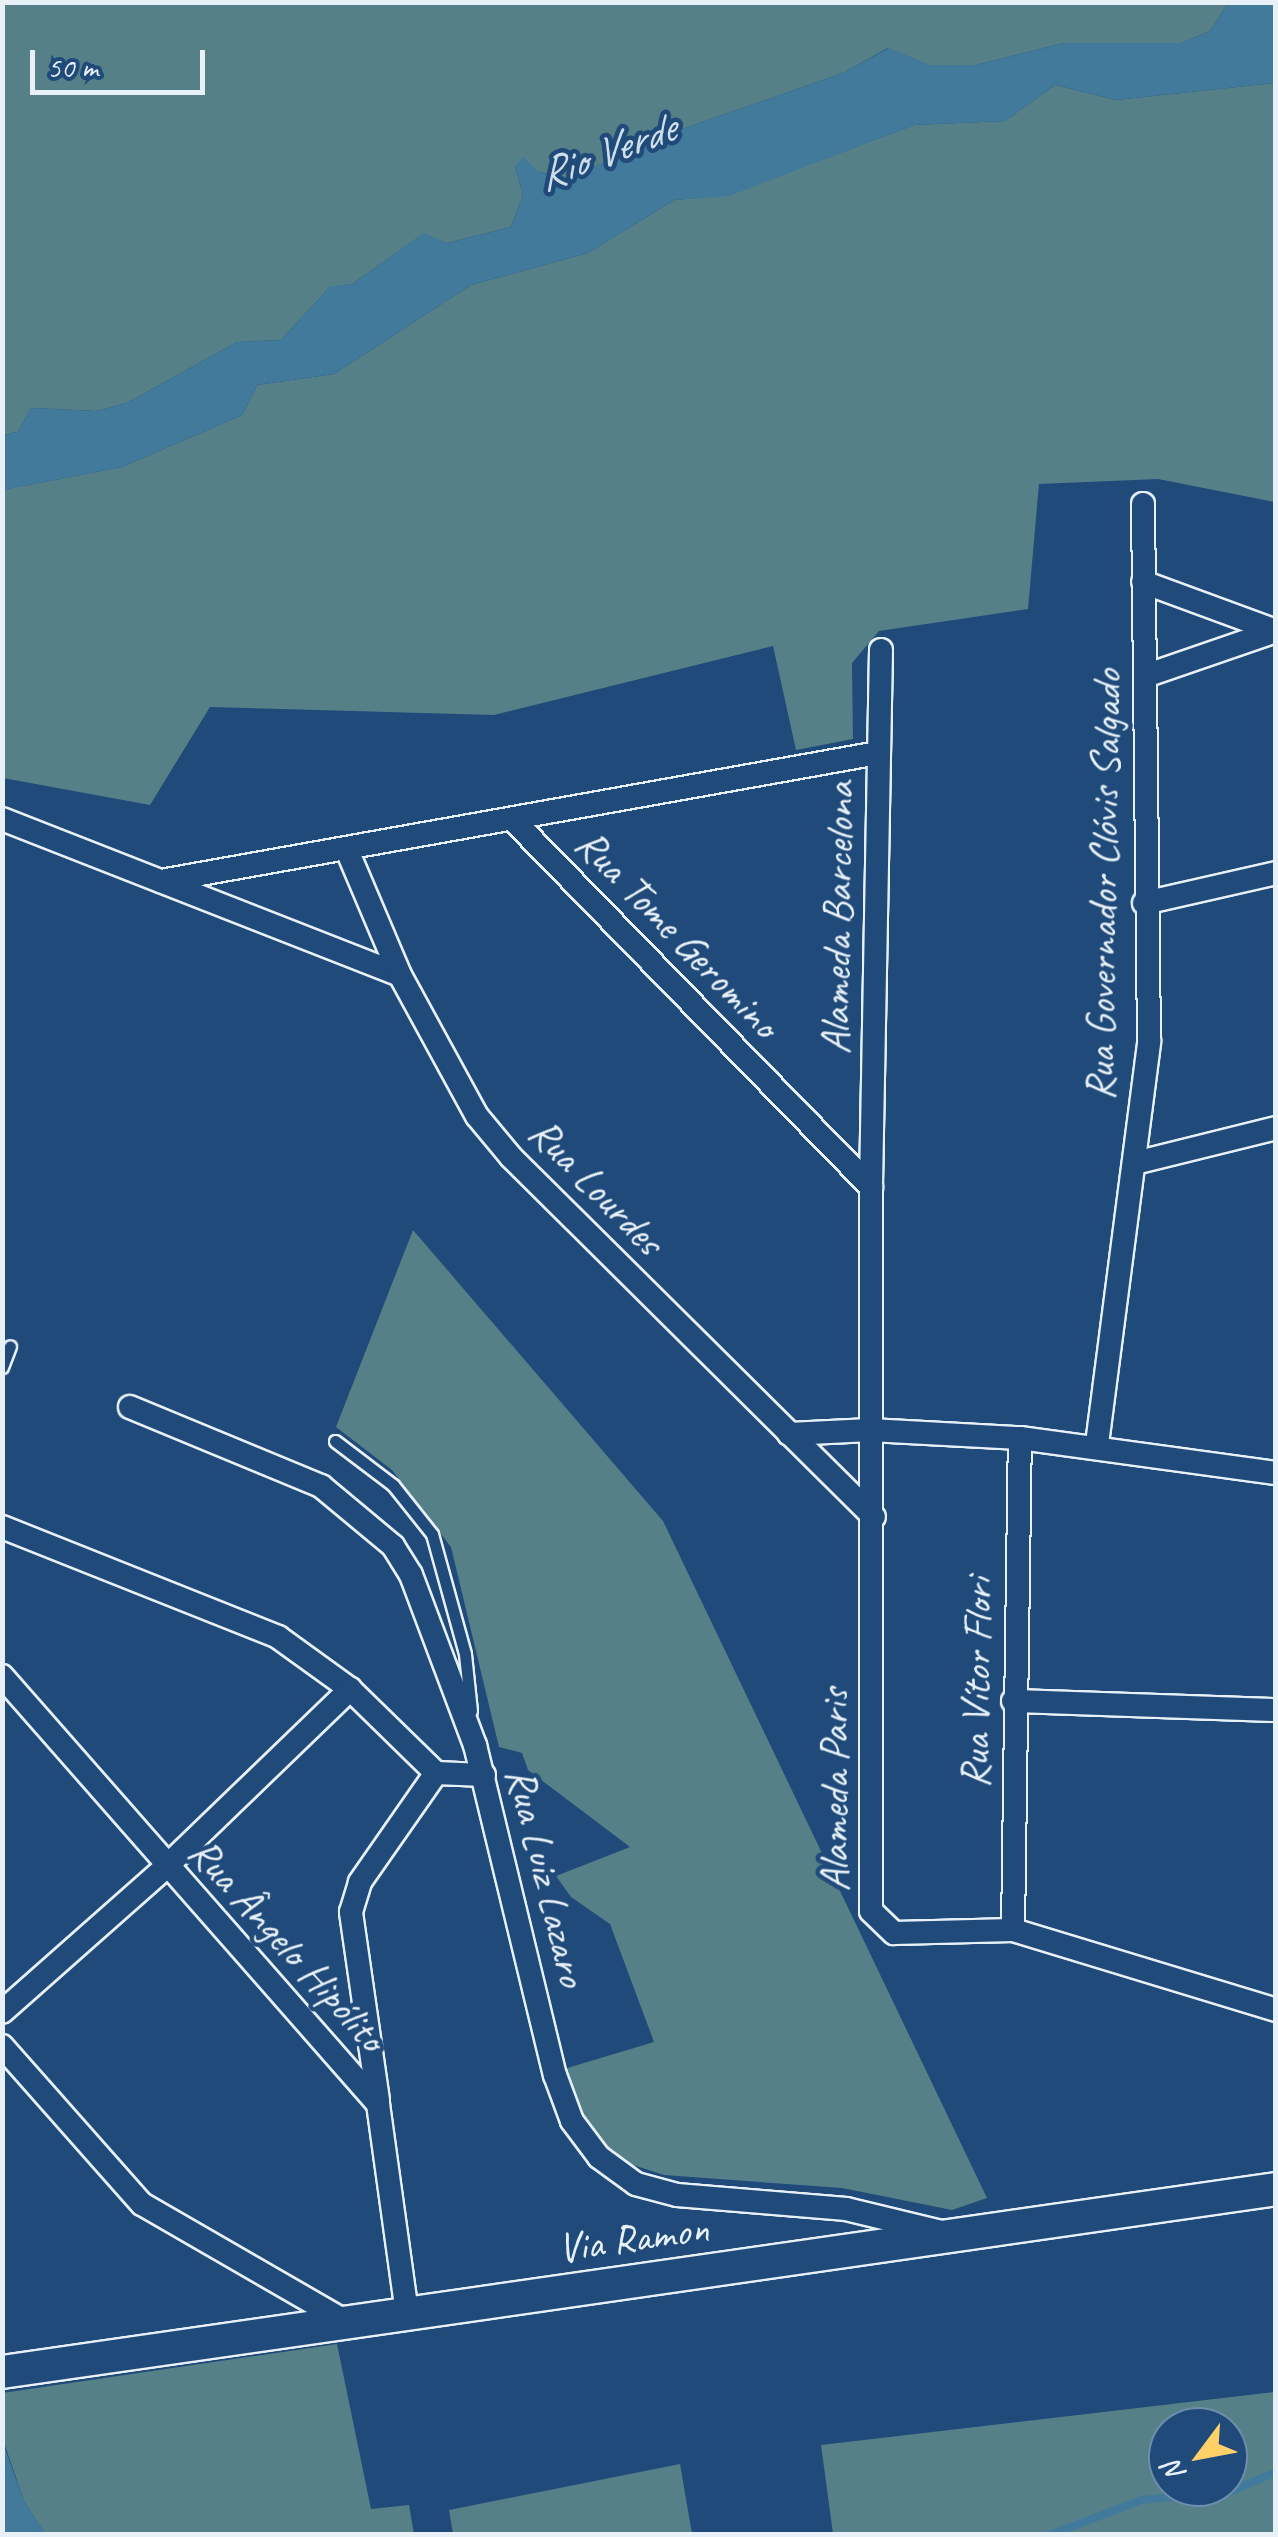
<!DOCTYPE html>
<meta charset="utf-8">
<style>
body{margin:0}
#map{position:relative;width:1278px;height:2537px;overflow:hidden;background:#1f4a7a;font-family:Caveat,sans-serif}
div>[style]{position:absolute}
.green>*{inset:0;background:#558088}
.water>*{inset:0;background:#417a9b}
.stream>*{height:8px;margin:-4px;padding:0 4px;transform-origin:4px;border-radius:4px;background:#417a9b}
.roads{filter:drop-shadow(2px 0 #e8f1f8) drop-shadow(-2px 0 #e8f1f8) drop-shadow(0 2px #e8f1f8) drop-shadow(0 -2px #e8f1f8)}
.service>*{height:11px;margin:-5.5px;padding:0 5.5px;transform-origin:5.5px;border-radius:5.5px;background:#1f4a7a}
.minor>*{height:22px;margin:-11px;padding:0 11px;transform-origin:11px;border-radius:11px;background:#1f4a7a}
.secondary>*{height:32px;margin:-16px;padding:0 16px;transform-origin:16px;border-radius:16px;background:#1f4a7a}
span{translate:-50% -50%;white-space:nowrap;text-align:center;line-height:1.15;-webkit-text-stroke:9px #1f4a7a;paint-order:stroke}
.street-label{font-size:42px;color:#e8f1f8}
.water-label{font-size:45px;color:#cfdfea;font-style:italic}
.frame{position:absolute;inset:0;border:5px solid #e8f1f8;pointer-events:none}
.north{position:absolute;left:1148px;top:2407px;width:100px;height:100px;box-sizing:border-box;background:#1f4a7a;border:2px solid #6f8dac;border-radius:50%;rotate:238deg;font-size:28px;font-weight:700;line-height:40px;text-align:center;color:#e8f1f8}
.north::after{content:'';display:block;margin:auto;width:35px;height:45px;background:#ffd166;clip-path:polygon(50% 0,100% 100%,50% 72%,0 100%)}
.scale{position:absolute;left:30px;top:50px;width:175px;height:45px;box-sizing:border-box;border:5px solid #e8f1f8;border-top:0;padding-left:12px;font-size:30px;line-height:35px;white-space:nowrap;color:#e8f1f8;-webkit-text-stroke:8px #1f4a7a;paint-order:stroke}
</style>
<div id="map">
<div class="green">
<i style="clip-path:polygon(3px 3px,1228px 3px,1210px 31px,1182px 43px,1064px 43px,976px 65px,928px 65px,888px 48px,843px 73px,665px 135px,568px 179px,515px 166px,523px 195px,511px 227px,447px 243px,423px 234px,352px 284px,330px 287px,281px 340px,237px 342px,127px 403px,96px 411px,31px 408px,18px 432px,3px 435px)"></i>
<i style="clip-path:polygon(1275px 83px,1275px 502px,1158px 479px,1039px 484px,1028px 609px,879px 631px,852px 663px,853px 739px,796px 750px,773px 646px,494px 715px,210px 707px,150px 805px,3px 778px,2px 490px,122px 467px,242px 415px,257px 385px,334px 374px,471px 285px,588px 253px,674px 200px,729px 195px,914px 125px,1005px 121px,1055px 85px,1116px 100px)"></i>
<i style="clip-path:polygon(413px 1230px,663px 1521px,987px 2198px,952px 2210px,842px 2188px,664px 2175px,627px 2163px,596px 2138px,578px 2110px,564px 2069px,654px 2042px,610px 1924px,571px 1897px,556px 1876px,630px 1847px,528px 1770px,522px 1753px,499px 1747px,451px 1547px,392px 1470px,336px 1427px)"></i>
<i style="clip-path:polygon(337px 2344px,371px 2509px,409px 2505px,414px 2534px,45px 2534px,24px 2501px,3px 2440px,2px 2393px)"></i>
<i style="clip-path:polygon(evenodd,1275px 2392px,1275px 2534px,833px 2534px,821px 2445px,1275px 2392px,1168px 2427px,1228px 2427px,1228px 2487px,1168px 2487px,1168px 2427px)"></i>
<i style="clip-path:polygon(680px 2464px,692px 2534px,453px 2534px,449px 2510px)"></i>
</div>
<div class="water">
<i style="clip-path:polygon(1228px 3px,1275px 3px,1275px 83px,1116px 100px,1055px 85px,1005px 121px,914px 125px,729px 196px,674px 200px,588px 253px,471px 285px,334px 374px,257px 385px,242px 415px,122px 467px,3px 490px,3px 435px,18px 432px,31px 408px,96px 411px,127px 403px,237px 342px,281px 340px,331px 286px,352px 284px,424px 233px,447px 243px,511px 227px,523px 195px,515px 166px,523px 157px,539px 172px,568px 179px,665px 135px,843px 73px,889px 48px,928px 65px,976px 65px,1064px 43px,1182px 43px,1210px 31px)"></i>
<i style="clip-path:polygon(2px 2440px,24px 2501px,45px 2534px,3px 2534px)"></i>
</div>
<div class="stream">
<i style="left:1052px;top:2534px;width:96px;rotate:-20.7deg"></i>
<i style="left:1142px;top:2500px;width:90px;rotate:-5.7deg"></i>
<i style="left:1232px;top:2491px;width:48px;rotate:-23.4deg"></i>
</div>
<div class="roads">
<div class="service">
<i style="left:2px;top:1367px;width:22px;rotate:-69deg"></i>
<i style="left:335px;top:1441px;width:73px;rotate:37.2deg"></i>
<i style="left:393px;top:1485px;width:63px;rotate:51.5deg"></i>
<i style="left:432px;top:1534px;width:124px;rotate:74.6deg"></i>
<i style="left:465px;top:1654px;width:57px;rotate:84deg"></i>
</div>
<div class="minor">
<i style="left:1143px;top:582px;width:142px;rotate:20.2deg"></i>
<i style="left:881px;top:650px;width:537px;rotate:91.07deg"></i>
<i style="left:871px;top:1187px;width:724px;rotate:90deg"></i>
<i style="left:871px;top:1911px;width:32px;rotate:44deg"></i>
<i style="left:894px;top:1933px;width:119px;rotate:-1.4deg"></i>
<i style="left:1013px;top:1930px;width:275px;rotate:16.9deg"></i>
<i style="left:1145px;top:676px;width:139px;rotate:-19deg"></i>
<i style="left:2px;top:819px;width:427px;rotate:21.4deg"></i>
<i style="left:513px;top:820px;width:513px;rotate:45.71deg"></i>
<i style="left:347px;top:850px;width:136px;rotate:67deg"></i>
<i style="left:400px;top:975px;width:161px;rotate:61.4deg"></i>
<i style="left:477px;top:1116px;width:53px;rotate:50.3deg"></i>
<i style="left:511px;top:1157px;width:511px;rotate:44.76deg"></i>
<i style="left:161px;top:881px;width:728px;rotate:-10.12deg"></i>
<i style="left:1144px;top:903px;width:135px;rotate:-12.8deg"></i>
<i style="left:1135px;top:1163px;width:145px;rotate:-13.9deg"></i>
<i style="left:130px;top:1407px;width:207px;rotate:22.5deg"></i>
<i style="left:321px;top:1486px;width:94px;rotate:39.8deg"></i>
<i style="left:393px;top:1546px;width:34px;rotate:58deg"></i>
<i style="left:411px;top:1575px;width:182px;rotate:69.4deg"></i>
<i style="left:475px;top:1745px;width:340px;rotate:76.4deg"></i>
<i style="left:555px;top:2075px;width:49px;rotate:69.7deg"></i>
<i style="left:572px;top:2121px;width:45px;rotate:53.1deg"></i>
<i style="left:599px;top:2157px;width:46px;rotate:36.1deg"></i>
<i style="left:636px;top:2184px;width:42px;rotate:15deg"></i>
<i style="left:677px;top:2195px;width:170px;rotate:4.7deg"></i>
<i style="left:846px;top:2209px;width:98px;rotate:13.6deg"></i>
<i style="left:789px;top:1434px;width:81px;rotate:-2.8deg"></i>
<i style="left:870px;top:1430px;width:150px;rotate:3.1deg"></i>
<i style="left:1020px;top:1438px;width:258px;rotate:7.8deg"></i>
<i style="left:1097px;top:1444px;width:406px;rotate:-82.6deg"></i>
<i style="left:1149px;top:1041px;width:537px;rotate:-90.64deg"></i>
<i style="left:2px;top:1527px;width:297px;rotate:21.7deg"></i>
<i style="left:278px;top:1637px;width:89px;rotate:35.8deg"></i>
<i style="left:350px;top:1689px;width:120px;rotate:44.3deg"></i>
<i style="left:2px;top:1676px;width:570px;rotate:48.7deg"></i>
<i style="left:378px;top:2104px;width:211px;rotate:82.1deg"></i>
<i style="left:1013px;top:1701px;width:263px;rotate:2deg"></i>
<i style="left:436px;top:1773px;width:48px;rotate:2.4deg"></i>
<i style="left:1013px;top:1930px;width:492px;rotate:-89.2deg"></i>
<i style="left:2px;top:2012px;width:220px;rotate:-41.5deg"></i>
<i style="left:167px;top:1866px;width:255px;rotate:-44deg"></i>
<i style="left:2px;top:2046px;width:211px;rotate:48.5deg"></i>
<i style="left:142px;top:2204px;width:236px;rotate:30deg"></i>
<i style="left:378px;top:2100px;width:190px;rotate:-98.2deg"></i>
<i style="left:351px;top:1912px;width:31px;rotate:-73deg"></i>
<i style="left:360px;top:1882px;width:133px;rotate:-55.1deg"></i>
</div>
<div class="secondary">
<i style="left:2px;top:2372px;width:1287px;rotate:-8.17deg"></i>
</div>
</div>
<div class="street-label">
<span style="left:1104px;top:885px;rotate:-89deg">Rua Governador Clóvis Salgado</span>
<span style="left:838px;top:918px;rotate:-89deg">Alameda Barcelona</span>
<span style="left:677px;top:934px;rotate:46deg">Rua Tome Geromino</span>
<span style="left:596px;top:1187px;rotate:46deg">Rua Lourdes</span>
<span style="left:977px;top:1683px;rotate:-89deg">Rua Vítor Flori</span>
<span style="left:835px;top:1790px;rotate:-90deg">Alameda Paris</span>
<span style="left:546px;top:1877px;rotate:76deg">Rua Luiz Lazaro</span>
<span style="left:287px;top:1945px;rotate:48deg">Rua Ângelo Hipólito</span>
<span style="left:633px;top:2239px;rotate:-8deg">Via Ramon</span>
</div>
<div class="water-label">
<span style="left:606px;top:152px;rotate:-21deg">Rio Verde</span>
</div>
<div class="frame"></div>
<div class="north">N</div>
<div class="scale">50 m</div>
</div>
